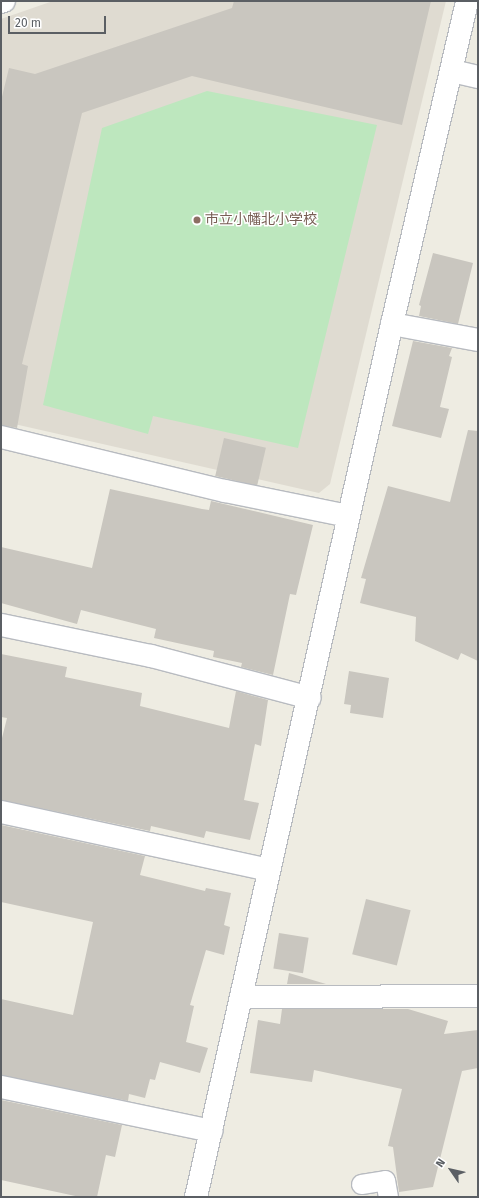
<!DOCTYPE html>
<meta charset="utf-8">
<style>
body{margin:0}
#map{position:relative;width:479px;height:1198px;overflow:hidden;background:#eeece2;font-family:"Fira Sans","Noto Sans JP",sans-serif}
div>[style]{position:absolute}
.education>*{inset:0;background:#dfdbd1}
.green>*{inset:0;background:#bde7be}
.building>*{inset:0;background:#c9c6bf;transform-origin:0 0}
.roads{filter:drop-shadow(1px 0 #b8bbc0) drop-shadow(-1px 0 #b8bbc0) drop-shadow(0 1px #b8bbc0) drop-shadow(0 -1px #b8bbc0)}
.lane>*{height:19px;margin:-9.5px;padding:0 9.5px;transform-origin:9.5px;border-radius:9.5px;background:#fff}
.street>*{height:22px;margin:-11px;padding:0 11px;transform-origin:11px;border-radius:11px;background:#fff}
.dots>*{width:11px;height:11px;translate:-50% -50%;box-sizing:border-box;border:2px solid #fff;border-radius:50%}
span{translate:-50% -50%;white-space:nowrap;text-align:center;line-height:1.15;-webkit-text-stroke:3px #fff;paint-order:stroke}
.education-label{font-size:14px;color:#785e54}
.left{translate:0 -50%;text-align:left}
.frame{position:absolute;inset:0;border:2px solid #5b5f64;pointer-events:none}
.north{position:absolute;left:431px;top:1150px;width:40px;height:40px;-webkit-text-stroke:3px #fff;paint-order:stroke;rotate:304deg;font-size:11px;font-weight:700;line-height:16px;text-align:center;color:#5b5f64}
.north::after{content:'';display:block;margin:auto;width:14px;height:18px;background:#5b5f64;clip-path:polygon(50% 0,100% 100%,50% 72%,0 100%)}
.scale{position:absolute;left:8px;top:16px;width:98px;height:18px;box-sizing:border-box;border:2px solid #5b5f64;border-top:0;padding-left:5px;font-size:12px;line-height:14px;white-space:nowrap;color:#5b5f64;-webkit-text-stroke:3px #fff;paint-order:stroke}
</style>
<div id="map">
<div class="education">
<i style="clip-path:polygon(53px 1px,446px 1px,330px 484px,319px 493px,1px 421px,1px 19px)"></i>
</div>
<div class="green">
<i style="clip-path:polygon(207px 91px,377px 125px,298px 448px,153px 416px,148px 434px,43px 405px,102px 128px)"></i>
</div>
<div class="building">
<i style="clip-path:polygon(234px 1px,431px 1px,402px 125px,192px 76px,82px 113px,22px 364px,28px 366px,17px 428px,1px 425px,1px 101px,9px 68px,35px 74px,232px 8px)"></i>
<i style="clip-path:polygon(433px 253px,473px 263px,458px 324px,419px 316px,421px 306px,419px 305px)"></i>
<i style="clip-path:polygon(413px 341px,452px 348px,449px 356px,452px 357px,440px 407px,449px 409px,441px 438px,392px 426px)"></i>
<i style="clip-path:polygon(468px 430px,478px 431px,478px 661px,461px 653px,458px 660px,415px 641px,416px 617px,360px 603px,366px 579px,361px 578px,388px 486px,450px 502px)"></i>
<i style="left:224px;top:438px;width:43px;height:39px;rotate:13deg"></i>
<i style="clip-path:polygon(110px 489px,202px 509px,209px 510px,211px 501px,313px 525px,296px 595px,290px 594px,273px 675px,241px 667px,242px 663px,213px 657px,214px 651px,154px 638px,156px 629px,81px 610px,77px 624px,1px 603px,1px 547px,92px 568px)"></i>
<i style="clip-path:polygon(1px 654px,67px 667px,65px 677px,142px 693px,140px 706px,229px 728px,236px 691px,268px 700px,261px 746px,255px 744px,244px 800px,259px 803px,250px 840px,206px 831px,204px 838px,151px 826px,150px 831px,1px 800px,1px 742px,7px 718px,1px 717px)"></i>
<i style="clip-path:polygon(349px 671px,389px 678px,383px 718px,350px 713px,351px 705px,344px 704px)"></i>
<i style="clip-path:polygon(1px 825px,145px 856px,140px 875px,205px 891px,206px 888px,231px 893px,224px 925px,230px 927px,224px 955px,206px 950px,190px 1005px,194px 1006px,186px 1042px,208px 1048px,200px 1073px,160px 1062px,155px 1080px,150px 1079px,145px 1098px,129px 1094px,128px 1101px,1px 1075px,1px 999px,73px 1015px,93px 922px,1px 902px)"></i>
<i style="left:366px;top:899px;width:46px;height:57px;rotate:14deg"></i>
<i style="left:279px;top:933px;width:30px;height:36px;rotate:9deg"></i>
<i style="clip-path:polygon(289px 973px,326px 984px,287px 984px)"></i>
<i style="clip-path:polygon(282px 1009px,408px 1009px,448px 1021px,444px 1034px,478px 1030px,478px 1068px,462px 1071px,433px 1187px,399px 1192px,393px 1147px,388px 1146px,402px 1089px,314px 1070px,312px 1082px,250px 1073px,258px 1020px,280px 1024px)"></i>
<i style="clip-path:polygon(1px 1100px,122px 1125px,115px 1157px,106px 1155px,97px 1197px,80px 1197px,1px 1180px)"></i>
</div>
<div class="roads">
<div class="lane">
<i style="left:361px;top:1184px;width:24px;rotate:-9deg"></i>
<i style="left:385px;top:1180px;width:17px;rotate:80deg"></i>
</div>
<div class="street">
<i style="left:1px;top:2px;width:3px;rotate:-18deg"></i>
<i style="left:452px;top:71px;width:27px;rotate:13deg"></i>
<i style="left:392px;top:324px;width:87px;rotate:10.5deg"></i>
<i style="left:1px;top:437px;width:230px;rotate:13.6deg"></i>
<i style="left:225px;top:491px;width:126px;rotate:11.5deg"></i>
<i style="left:1px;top:625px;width:153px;rotate:11.7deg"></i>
<i style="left:151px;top:656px;width:164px;rotate:14.8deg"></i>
<i style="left:1px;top:812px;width:274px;rotate:12.2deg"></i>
<i style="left:241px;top:997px;width:237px;rotate:-0.2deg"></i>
<i style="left:1px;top:1087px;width:215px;rotate:11.8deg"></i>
<i style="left:196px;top:1197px;width:895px;rotate:-77.35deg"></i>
<i style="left:392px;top:324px;width:332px;rotate:-76.9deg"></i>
</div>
</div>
<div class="dots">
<i style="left:197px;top:220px;background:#8d6e63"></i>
</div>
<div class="education-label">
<span class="left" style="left:205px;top:220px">市立小幡北小学校</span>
</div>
<div class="frame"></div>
<div class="north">N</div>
<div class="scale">20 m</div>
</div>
